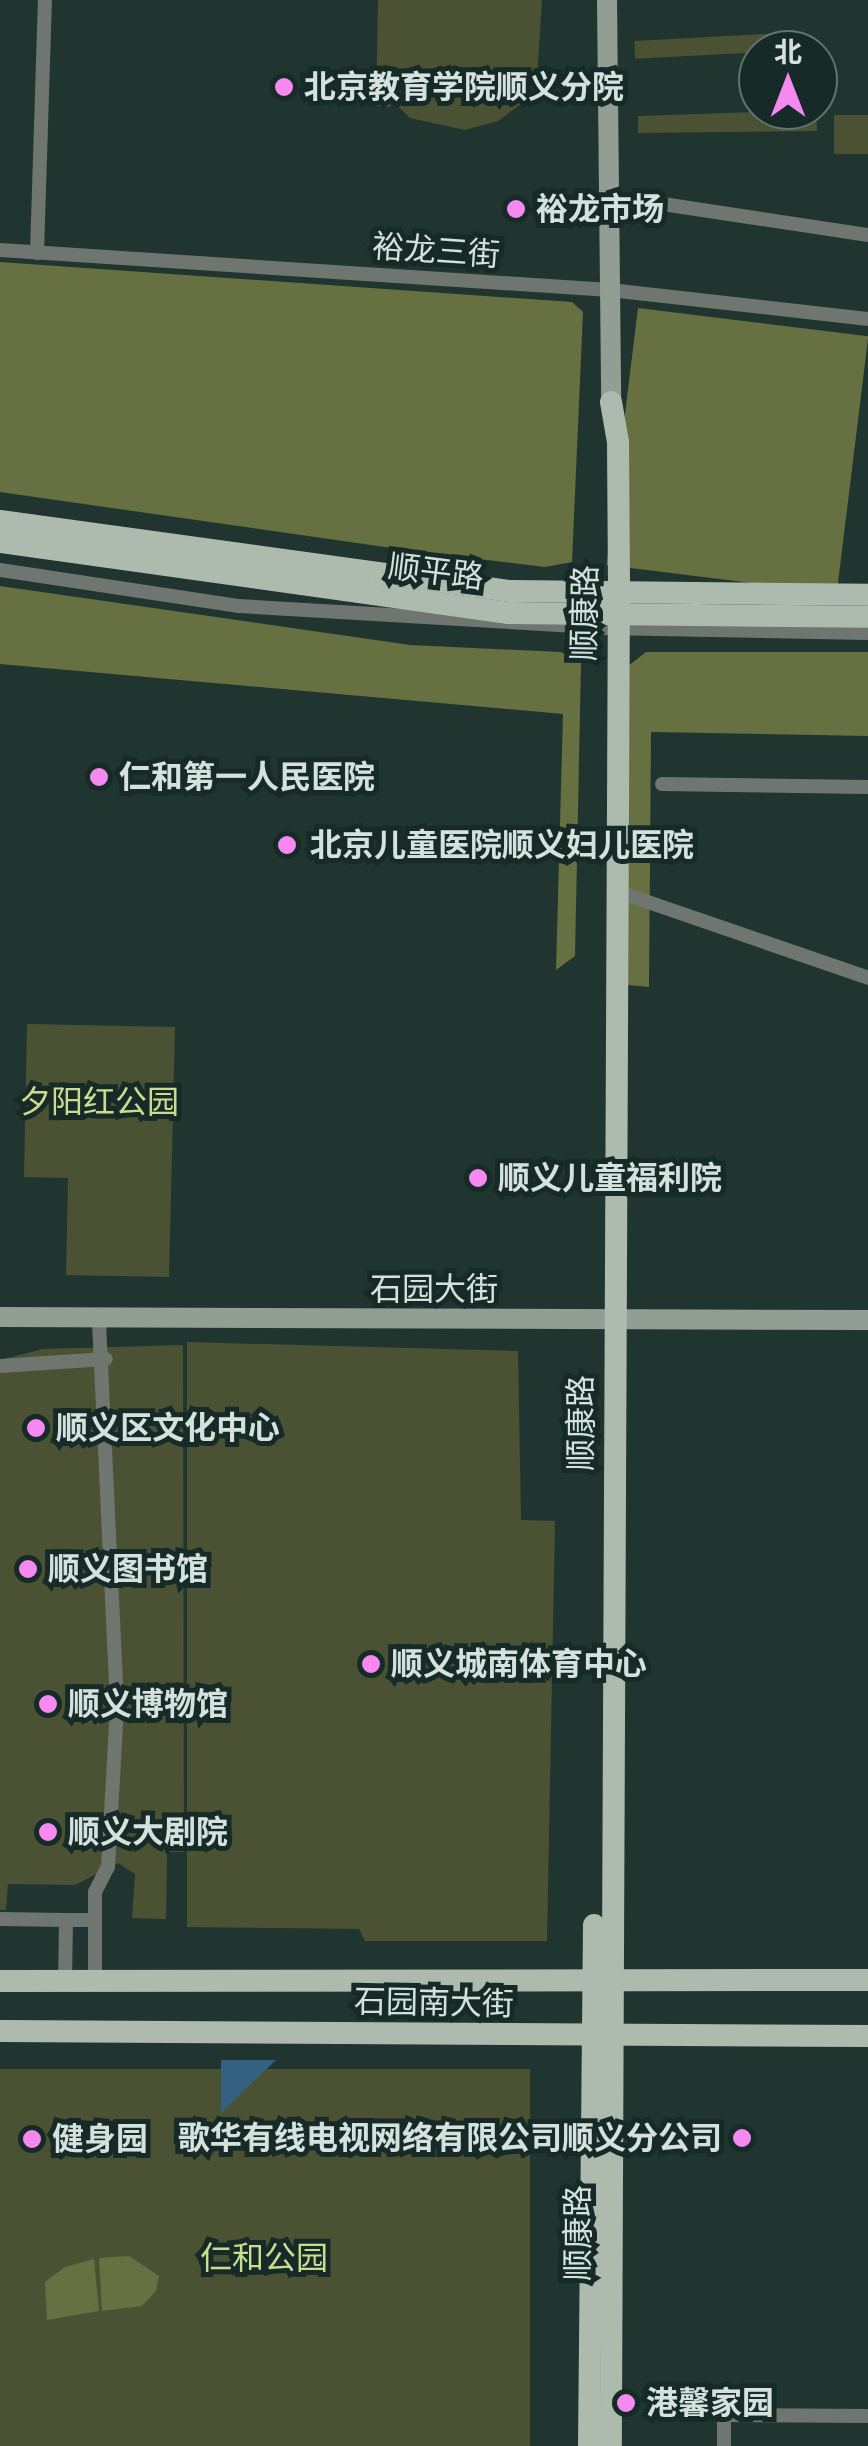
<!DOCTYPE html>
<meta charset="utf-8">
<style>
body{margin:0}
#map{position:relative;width:868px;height:2446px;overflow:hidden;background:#203530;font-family:"Space Grotesk","Noto Sans SC",sans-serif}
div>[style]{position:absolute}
.green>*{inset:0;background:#4b5234;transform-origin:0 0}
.forest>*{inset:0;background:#677041;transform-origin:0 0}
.water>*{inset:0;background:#34617f}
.street>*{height:14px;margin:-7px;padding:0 7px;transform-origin:7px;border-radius:7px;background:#6f7670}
.secondary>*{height:20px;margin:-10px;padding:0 10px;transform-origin:10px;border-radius:10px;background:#929d93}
.primary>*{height:22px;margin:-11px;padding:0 11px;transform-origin:11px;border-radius:11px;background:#adbbae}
.dots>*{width:28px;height:28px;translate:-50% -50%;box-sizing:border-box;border:5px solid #162b27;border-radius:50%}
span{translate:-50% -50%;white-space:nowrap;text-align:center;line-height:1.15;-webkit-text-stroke:10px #162b27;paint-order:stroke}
.poi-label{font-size:32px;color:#d4e1dd;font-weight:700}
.left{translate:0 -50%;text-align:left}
.right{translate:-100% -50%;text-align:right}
.street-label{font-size:32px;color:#d4e1dd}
.park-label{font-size:32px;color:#cbdb90}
.north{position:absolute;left:738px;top:30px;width:100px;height:100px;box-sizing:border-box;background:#162b27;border:2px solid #627470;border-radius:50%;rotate:0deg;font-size:28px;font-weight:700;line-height:40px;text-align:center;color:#d4e1dd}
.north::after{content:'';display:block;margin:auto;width:35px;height:45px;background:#f589ef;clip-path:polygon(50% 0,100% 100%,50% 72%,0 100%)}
</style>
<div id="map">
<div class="green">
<i style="clip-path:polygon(378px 0,542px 0,537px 78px,521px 104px,498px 121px,465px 130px,410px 118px,391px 100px,390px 107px,376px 106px)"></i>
<i style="left:804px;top:32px;width:18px;height:170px;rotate:87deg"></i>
<i style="clip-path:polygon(816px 110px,817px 131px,638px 133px,638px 116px)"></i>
<i style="left:834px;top:115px;width:34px;height:39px"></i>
<i style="clip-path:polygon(27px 1024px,175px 1027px,169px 1277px,66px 1275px,68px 1178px,24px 1177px)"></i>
<i style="clip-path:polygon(187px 1342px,518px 1351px,521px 1520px,555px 1521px,547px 1941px,365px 1941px,359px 1929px,187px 1927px)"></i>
<i style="clip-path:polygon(183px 1345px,184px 1852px,167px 1852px,166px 1919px,132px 1918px,135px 1874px,118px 1863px,75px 1885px,8px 1884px,6px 1910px,0 1910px,0 1360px,43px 1349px)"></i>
<i style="left:0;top:2069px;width:530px;height:377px"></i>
</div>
<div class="forest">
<i style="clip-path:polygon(0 262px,572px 302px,583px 312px,572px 562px,545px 567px,420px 552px,0 492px)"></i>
<i style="left:638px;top:308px;width:232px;height:259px;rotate:7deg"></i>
<i style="clip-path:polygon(0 586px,410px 645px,561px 652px,581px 663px,575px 956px,556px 970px,563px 714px,0 664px)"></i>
<i style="clip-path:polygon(646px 652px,868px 652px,868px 736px,651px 732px,649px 987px,628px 985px,628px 666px)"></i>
<i style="clip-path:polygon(129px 2256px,159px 2276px,156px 2291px,142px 2306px,102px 2311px,99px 2258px)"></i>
<i style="clip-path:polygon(94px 2259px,99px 2311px,47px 2320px,45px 2282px,65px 2267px)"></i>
</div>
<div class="water">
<i style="clip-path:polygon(221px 2060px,276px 2060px,221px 2113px)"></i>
</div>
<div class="street">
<i style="left:643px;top:201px;width:228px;rotate:8.6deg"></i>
<i style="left:0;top:250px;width:611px;rotate:3.75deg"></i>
<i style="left:610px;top:290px;width:260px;rotate:6.4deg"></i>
<i style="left:37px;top:253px;width:253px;rotate:-88.2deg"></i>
<i style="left:0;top:570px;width:242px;rotate:8.6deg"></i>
<i style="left:239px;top:606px;width:366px;rotate:3.4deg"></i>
<i style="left:604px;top:628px;width:264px;rotate:1.1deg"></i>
<i style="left:662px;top:784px;width:206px;rotate:0.8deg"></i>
<i style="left:616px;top:891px;width:267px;rotate:19deg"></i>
<i style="left:0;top:1366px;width:106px;rotate:-3.8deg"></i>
<i style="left:0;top:1919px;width:66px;rotate:0.9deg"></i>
<i style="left:66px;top:1920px;width:61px;rotate:90.9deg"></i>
<i style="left:66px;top:1920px;width:29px"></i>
<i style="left:95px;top:1981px;width:89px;rotate:-90deg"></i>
<i style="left:95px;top:1892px;width:28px;rotate:-63deg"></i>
<i style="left:108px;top:1867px;width:163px;rotate:-86.8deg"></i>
<i style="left:117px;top:1704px;width:386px;rotate:-92.7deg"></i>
<i style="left:724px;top:2446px;width:31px;rotate:-90deg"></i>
<i style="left:724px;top:2415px;width:144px;rotate:0.4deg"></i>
</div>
<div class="secondary">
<i style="left:607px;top:0;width:402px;rotate:89.4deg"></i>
<i style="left:0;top:1317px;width:868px;rotate:0.2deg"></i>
</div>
<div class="primary">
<i style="left:611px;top:402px;width:41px;rotate:80.1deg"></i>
<i style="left:618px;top:442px;width:134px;rotate:89.6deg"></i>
<i style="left:619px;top:576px;width:1870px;rotate:90.25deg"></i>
<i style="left:0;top:521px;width:515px;rotate:7.82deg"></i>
<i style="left:510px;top:591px;width:358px;rotate:0.6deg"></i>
<i style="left:0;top:542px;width:514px;rotate:7.94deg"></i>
<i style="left:509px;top:613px;width:359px;rotate:0.6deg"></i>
<i style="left:0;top:1981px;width:868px;rotate:-0.07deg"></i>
<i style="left:0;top:2031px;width:868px;rotate:0.33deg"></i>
<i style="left:589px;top:2446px;width:521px;rotate:-89.45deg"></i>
</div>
<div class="dots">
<i style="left:284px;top:87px;background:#f589ef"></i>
<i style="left:516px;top:209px;background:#f589ef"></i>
<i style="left:99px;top:777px;background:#f589ef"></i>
<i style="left:287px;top:845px;background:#f589ef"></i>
<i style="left:478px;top:1178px;background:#f589ef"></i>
<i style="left:36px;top:1428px;background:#f589ef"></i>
<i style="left:28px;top:1569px;background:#f589ef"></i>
<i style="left:371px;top:1664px;background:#f589ef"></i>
<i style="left:48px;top:1704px;background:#f589ef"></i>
<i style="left:48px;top:1832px;background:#f589ef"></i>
<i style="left:742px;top:2138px;background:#f589ef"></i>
<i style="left:32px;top:2139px;background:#f589ef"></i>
<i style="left:626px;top:2403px;background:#f589ef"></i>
</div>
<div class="poi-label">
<span class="left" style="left:304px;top:87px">北京教育学院顺义分院</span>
<span class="left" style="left:536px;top:209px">裕龙市场</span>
<span class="left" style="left:119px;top:777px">仁和第一人民医院</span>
<span class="left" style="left:310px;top:845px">北京儿童医院顺义妇儿医院</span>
<span class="left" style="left:498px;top:1178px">顺义儿童福利院</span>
<span class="left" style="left:56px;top:1428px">顺义区文化中心</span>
<span class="left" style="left:48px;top:1569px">顺义图书馆</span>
<span class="left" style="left:391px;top:1664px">顺义城南体育中心</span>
<span class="left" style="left:68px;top:1704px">顺义博物馆</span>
<span class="left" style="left:68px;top:1832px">顺义大剧院</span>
<span class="right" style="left:722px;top:2138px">歌华有线电视网络有限公司顺义分公司</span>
<span class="left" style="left:52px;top:2139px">健身园</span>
<span class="left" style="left:646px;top:2403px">港馨家园</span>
</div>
<div class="street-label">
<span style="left:436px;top:251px;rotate:4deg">裕龙三街</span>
<span style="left:436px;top:572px;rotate:7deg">顺平路</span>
<span style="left:585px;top:613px;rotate:-89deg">顺康路</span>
<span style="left:434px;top:1289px">石园大街</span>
<span style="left:581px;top:1423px;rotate:-90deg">顺康路</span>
<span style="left:434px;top:2003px;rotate:1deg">石园南大街</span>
<span style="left:578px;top:2233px;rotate:-90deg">顺康路</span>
</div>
<div class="park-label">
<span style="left:99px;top:1102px">夕阳红公园</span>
<span style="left:264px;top:2258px">仁和公园</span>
</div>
<div class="north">北</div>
</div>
